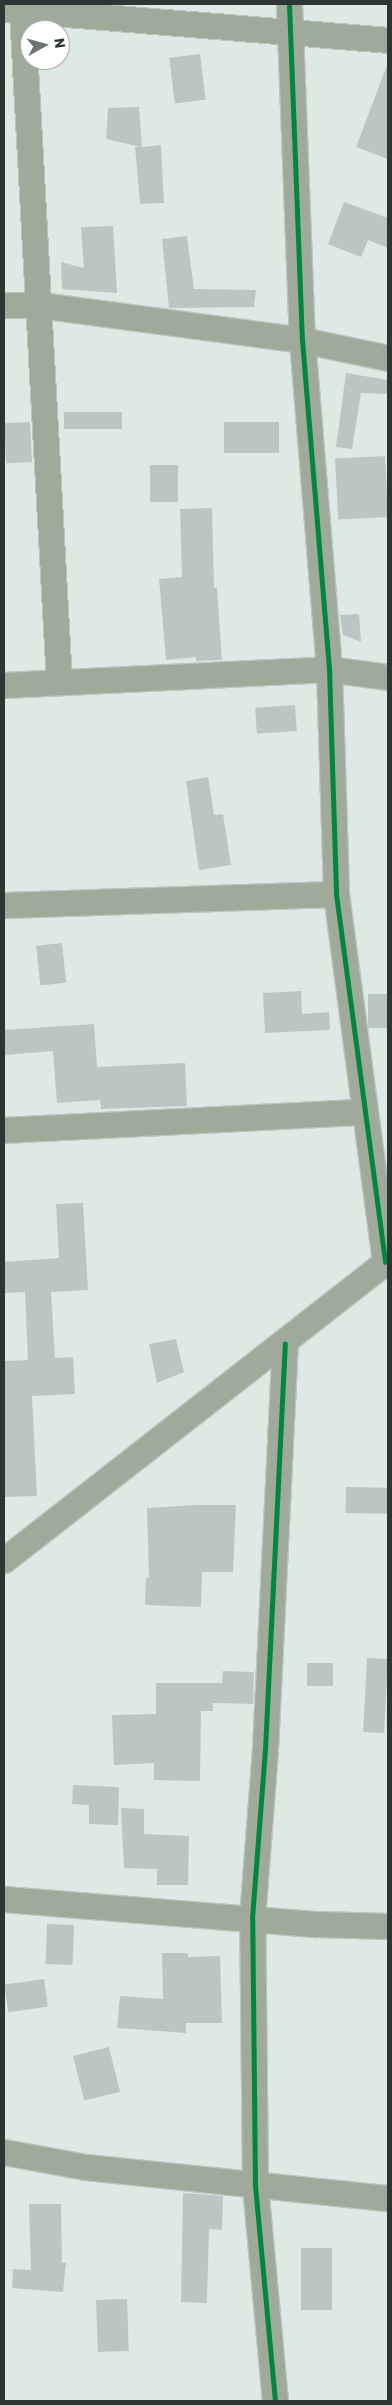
<!DOCTYPE html>
<style>
body{margin:0}
#map{position:relative;width:392px;height:2405px;overflow:hidden;background:#ddeae4;font-family:Rubik,sans-serif}
div>[style]{position:absolute}
.building>*{inset:0;background:#bbc6c4;transform-origin:0 0}
.roads{filter:drop-shadow(1px 0 #bbc5c0) drop-shadow(-1px 0 #bbc5c0) drop-shadow(0 1px #bbc5c0) drop-shadow(0 -1px #bbc5c0)}
.minor>*{height:25px;margin:-12.5px;padding:0 12.5px;transform-origin:12.5px;border-radius:12.5px;background:#9faa9b}
.cycleway>*{height:5px;margin:-2.5px;padding:0 2.5px;transform-origin:2.5px;border-radius:2.5px;background:#00873e}
span{translate:-50% -50%;white-space:nowrap;text-align:center;line-height:1.15;-webkit-text-stroke:4px #fff;paint-order:stroke}
.frame{position:absolute;inset:0;border:5px solid #2d3632;pointer-events:none}
.north{position:absolute;left:20px;top:20px;width:50px;height:50px;box-sizing:border-box;background:#fff;border:1px solid #abafad;border-radius:50%;rotate:83deg;font-size:14px;font-weight:700;line-height:20px;text-align:center;color:#2d3632}
.north::after{content:'';display:block;margin:auto;width:18px;height:22px;background:#6b7570;clip-path:polygon(50% 0,100% 100%,50% 72%,0 100%)}
</style>
<div id="map">
<div class="building">
<i style="left:200px;top:54px;width:46px;height:31px;rotate:83deg"></i>
<i style="clip-path:polygon(387px 65px,388px 66px,388px 159px,356px 147px)"></i>
<i style="clip-path:polygon(139px 107px,142px 147px,161px 145px,164px 203px,140px 204px,135px 147px,141px 147px,106px 139px,108px 108px)"></i>
<i style="clip-path:polygon(344px 202px,388px 218px,388px 248px,368px 240px,361px 257px,328px 244px)"></i>
<i style="clip-path:polygon(113px 226px,117px 293px,62px 289px,61px 262px,84px 268px,81px 227px)"></i>
<i style="clip-path:polygon(187px 236px,194px 289px,256px 290px,254px 307px,169px 308px,162px 239px)"></i>
<i style="clip-path:polygon(346px 373px,388px 380px,388px 394px,361px 393px,352px 449px,336px 447px)"></i>
<i style="left:64px;top:412px;width:58px;height:17px"></i>
<i style="left:30px;top:422px;width:40px;height:26px;rotate:87deg"></i>
<i style="left:279px;top:422px;width:31px;height:55px;rotate:90deg"></i>
<i style="left:385px;top:456px;width:61px;height:50px;rotate:87deg"></i>
<i style="left:150px;top:465px;width:28px;height:37px"></i>
<i style="clip-path:polygon(212px 508px,214px 588px,217px 588px,222px 660px,196px 661px,196px 657px,166px 660px,159px 579px,182px 577px,180px 509px)"></i>
<i style="clip-path:polygon(359px 614px,361px 642px,343px 635px,340px 615px)"></i>
<i style="left:295px;top:705px;width:26px;height:40px;rotate:86deg"></i>
<i style="clip-path:polygon(208px 777px,214px 815px,223px 814px,231px 865px,199px 870px,186px 781px)"></i>
<i style="left:62px;top:943px;width:40px;height:26px;rotate:84deg"></i>
<i style="clip-path:polygon(301px 991px,302px 1014px,329px 1012px,330px 1030px,265px 1033px,263px 993px)"></i>
<i style="left:388px;top:994px;width:34px;height:20px;rotate:90deg"></i>
<i style="clip-path:polygon(94px 1024px,97px 1067px,185px 1063px,187px 1106px,101px 1109px,100px 1100px,57px 1103px,53px 1051px,4px 1055px,4px 1030px)"></i>
<i style="clip-path:polygon(83px 1203px,88px 1290px,51px 1292px,55px 1358px,73px 1357px,75px 1394px,32px 1396px,37px 1496px,4px 1497px,4px 1361px,28px 1360px,25px 1292px,4px 1293px,4px 1262px,59px 1258px,56px 1204px)"></i>
<i style="clip-path:polygon(176px 1339px,184px 1372px,157px 1383px,149px 1344px)"></i>
<i style="left:346px;top:1487px;width:42px;height:26px;rotate:1deg"></i>
<i style="clip-path:polygon(195px 1505px,236px 1505px,233px 1572px,202px 1572px,201px 1607px,145px 1605px,146px 1577px,149px 1578px,147px 1508px)"></i>
<i style="left:367px;top:1658px;width:21px;height:74px;rotate:3deg"></i>
<i style="left:333px;top:1663px;width:23px;height:26px;rotate:90deg"></i>
<i style="clip-path:polygon(223px 1671px,254px 1672px,253px 1704px,213px 1703px,213px 1711px,201px 1711px,200px 1781px,154px 1780px,154px 1763px,114px 1765px,112px 1715px,156px 1714px,156px 1683px,222px 1683px)"></i>
<i style="clip-path:polygon(73px 1785px,119px 1787px,118px 1825px,89px 1824px,89px 1805px,72px 1804px)"></i>
<i style="clip-path:polygon(121px 1808px,144px 1809px,144px 1834px,189px 1836px,188px 1885px,157px 1885px,157px 1869px,124px 1868px)"></i>
<i style="left:47px;top:1924px;width:27px;height:40px;rotate:2deg"></i>
<i style="clip-path:polygon(162px 1953px,188px 1953px,188px 1957px,220px 1956px,222px 2023px,186px 2023px,186px 2033px,117px 2028px,120px 1996px,163px 1999px)"></i>
<i style="left:44px;top:1979px;width:28px;height:40px;rotate:82deg"></i>
<i style="left:109px;top:2047px;width:46px;height:37px;rotate:76deg"></i>
<i style="clip-path:polygon(183px 2193px,223px 2196px,222px 2230px,209px 2229px,207px 2303px,181px 2302px)"></i>
<i style="clip-path:polygon(29px 2204px,61px 2204px,62px 2263px,66px 2263px,63px 2292px,12px 2288px,13px 2269px,31px 2270px)"></i>
<i style="left:332px;top:2248px;width:62px;height:31px;rotate:90deg"></i>
<i style="left:127px;top:2299px;width:52px;height:31px;rotate:88deg"></i>
</div>
<div class="roads">
<div class="minor">
<i style="left:289px;top:4px;width:336px;rotate:87.8deg"></i>
<i style="left:302px;top:340px;width:330px;rotate:85.3deg"></i>
<i style="left:329px;top:669px;width:225px;rotate:88.2deg"></i>
<i style="left:336px;top:894px;width:371px;rotate:82.4deg"></i>
<i style="left:4px;top:9px;width:385px;rotate:4.6deg"></i>
<i style="left:22px;top:12px;width:671px;rotate:86.84deg"></i>
<i style="left:4px;top:305px;width:36px"></i>
<i style="left:40px;top:305px;width:264px;rotate:7.6deg"></i>
<i style="left:302px;top:340px;width:88px;rotate:11.8deg"></i>
<i style="left:4px;top:685px;width:325px;rotate:-2.8deg"></i>
<i style="left:329px;top:669px;width:60px;rotate:7.7deg"></i>
<i style="left:4px;top:905px;width:332px;rotate:-1.9deg"></i>
<i style="left:4px;top:1130px;width:361px;rotate:-2.9deg"></i>
<i style="left:4px;top:1560px;width:487px;rotate:-38deg"></i>
<i style="left:4px;top:1899px;width:314px;rotate:4.6deg"></i>
<i style="left:317px;top:1924px;width:71px;rotate:1.6deg"></i>
<i style="left:4px;top:2152px;width:83px;rotate:10.4deg"></i>
<i style="left:86px;top:2167px;width:304px;rotate:5.9deg"></i>
<i style="left:275px;top:2401px;width:218px;rotate:-95.3deg"></i>
<i style="left:255px;top:2184px;width:266px;rotate:-90.6deg"></i>
<i style="left:252px;top:1918px;width:169px;rotate:-85.6deg"></i>
<i style="left:265px;top:1749px;width:406px;rotate:-87.2deg"></i>
</div>
</div>
<div class="cycleway">
<i style="left:289px;top:4px;width:336px;rotate:87.8deg"></i>
<i style="left:302px;top:340px;width:330px;rotate:85.3deg"></i>
<i style="left:329px;top:669px;width:225px;rotate:88.2deg"></i>
<i style="left:336px;top:894px;width:371px;rotate:82.4deg"></i>
<i style="left:275px;top:2401px;width:218px;rotate:-95.3deg"></i>
<i style="left:255px;top:2184px;width:266px;rotate:-90.6deg"></i>
<i style="left:252px;top:1918px;width:169px;rotate:-85.6deg"></i>
<i style="left:265px;top:1749px;width:406px;rotate:-87.2deg"></i>
</div>
<div class="frame"></div>
<div class="north">N</div>
</div>
